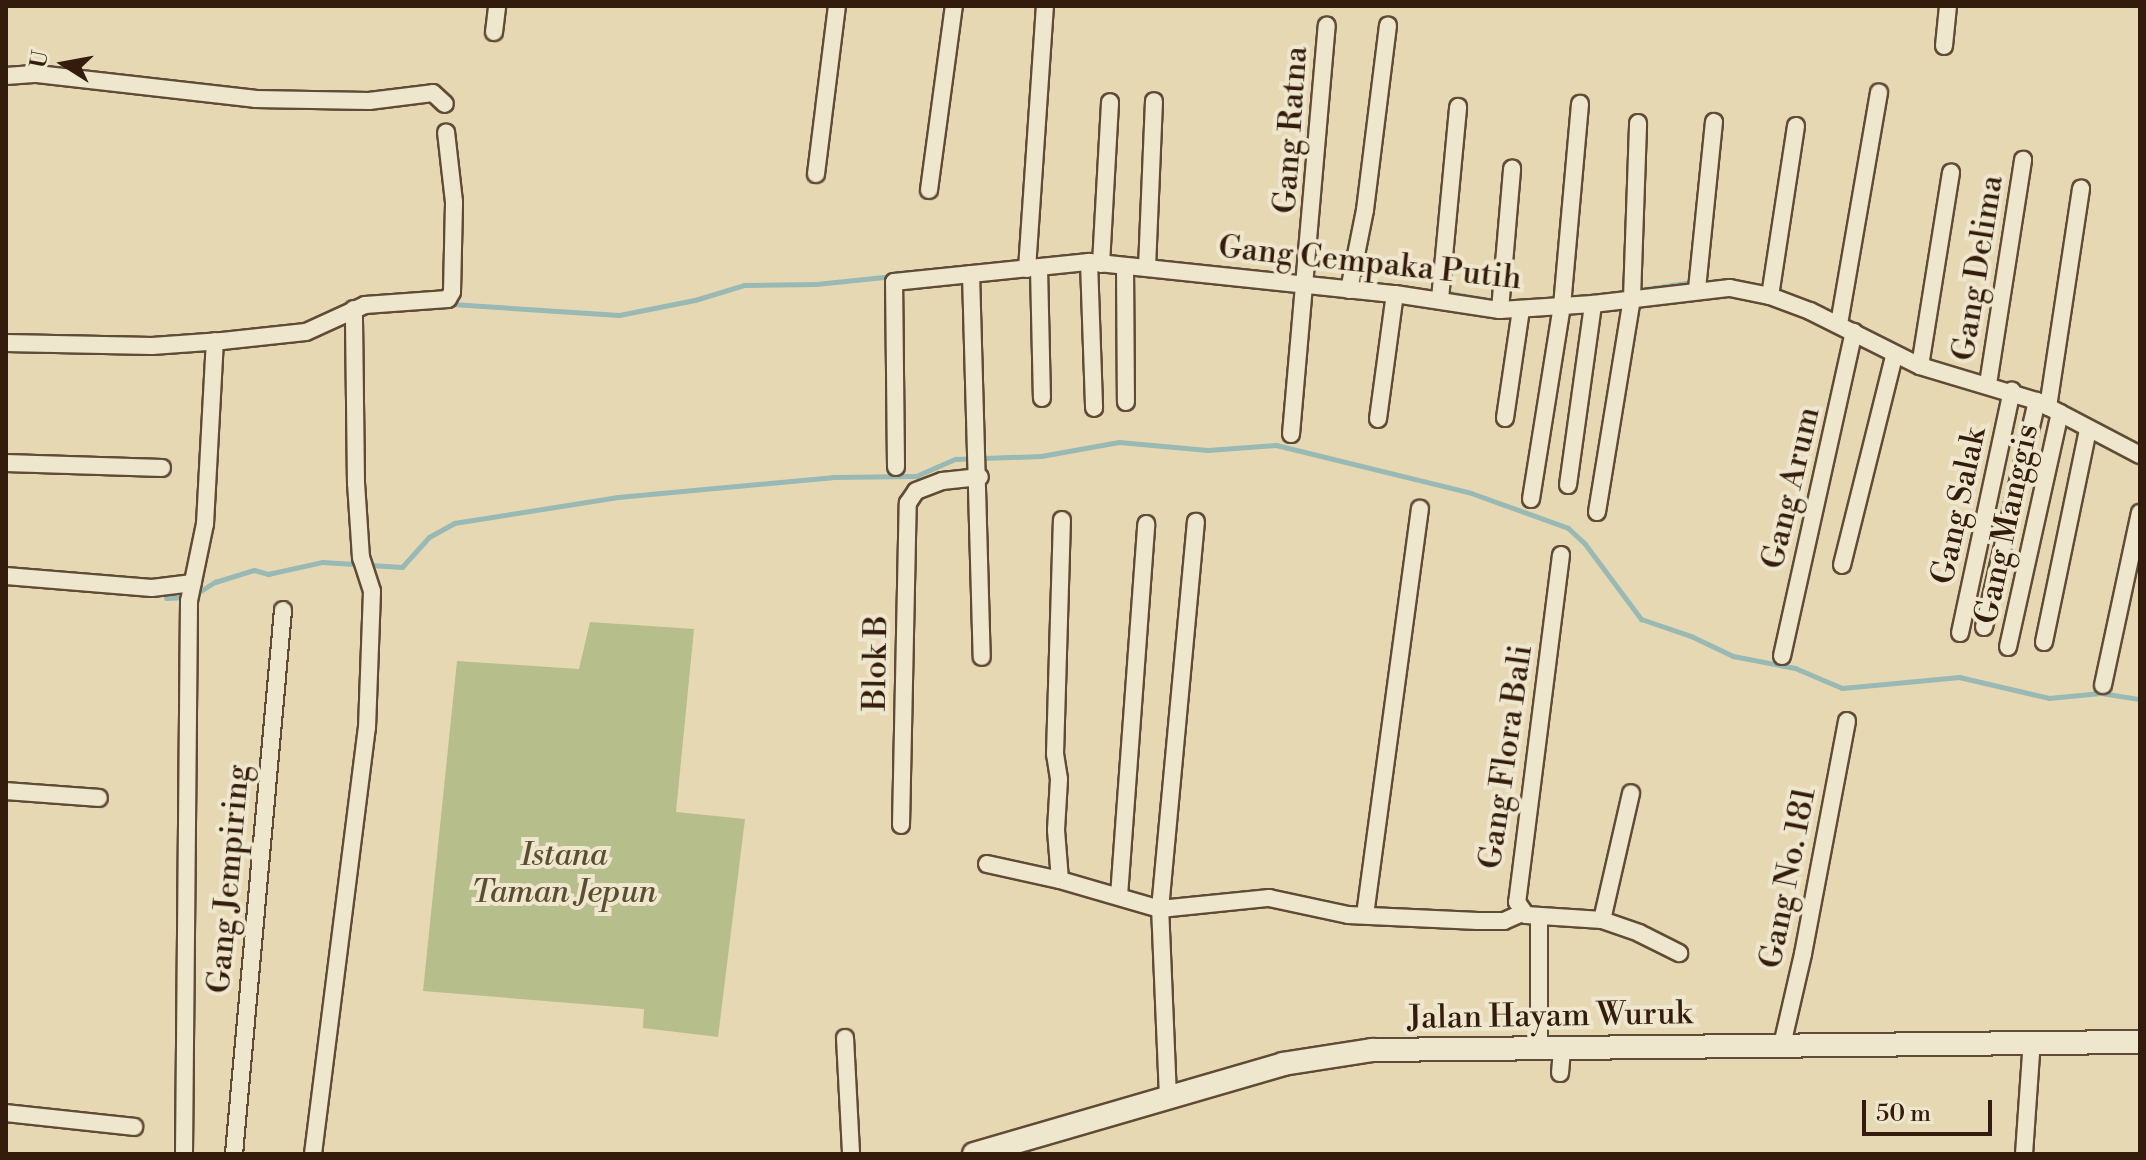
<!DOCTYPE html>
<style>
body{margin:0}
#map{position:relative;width:2146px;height:1160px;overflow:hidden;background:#e7d8b4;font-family:"Libre Bodoni",serif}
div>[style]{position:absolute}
.green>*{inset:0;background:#b6be8c}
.stream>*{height:5px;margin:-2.5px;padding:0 2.5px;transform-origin:2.5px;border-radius:2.5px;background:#98b9b4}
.roads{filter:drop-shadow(2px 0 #604b35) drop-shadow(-2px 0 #604b35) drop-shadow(0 2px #604b35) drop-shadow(0 -2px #604b35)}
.street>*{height:16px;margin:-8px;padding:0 8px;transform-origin:8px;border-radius:8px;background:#efe6ce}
.secondary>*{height:22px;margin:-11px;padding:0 11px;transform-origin:11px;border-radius:11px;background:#efe6ce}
span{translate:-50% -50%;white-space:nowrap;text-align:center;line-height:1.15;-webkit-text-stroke:8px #efe6ce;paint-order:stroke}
.street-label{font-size:32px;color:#331c0b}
.park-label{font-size:32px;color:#5a4d32;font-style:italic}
.frame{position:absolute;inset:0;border:8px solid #331c0b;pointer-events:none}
.north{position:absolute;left:24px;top:24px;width:80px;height:80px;-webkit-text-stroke:6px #efe6ce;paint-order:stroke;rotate:281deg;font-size:22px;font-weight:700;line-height:32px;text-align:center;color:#331c0b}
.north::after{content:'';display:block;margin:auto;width:28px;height:36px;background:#331c0b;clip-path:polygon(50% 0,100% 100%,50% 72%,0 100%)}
.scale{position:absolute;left:1862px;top:1100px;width:130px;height:36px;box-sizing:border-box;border:4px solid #331c0b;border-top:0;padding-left:10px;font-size:24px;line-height:28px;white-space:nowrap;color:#331c0b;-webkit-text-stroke:6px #efe6ce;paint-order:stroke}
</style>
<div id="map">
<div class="green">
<i style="clip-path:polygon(590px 622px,694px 629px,676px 812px,745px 819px,718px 1037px,643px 1028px,644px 1009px,423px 991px,457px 661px,579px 669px)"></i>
</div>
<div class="stream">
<i style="left:1414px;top:289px;width:17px;rotate:7deg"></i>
<i style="left:1639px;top:290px;width:54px;rotate:-8.6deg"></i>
<i style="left:1448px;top:293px;width:47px;rotate:9.9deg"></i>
<i style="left:452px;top:304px;width:167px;rotate:3.8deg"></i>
<i style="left:619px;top:315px;width:77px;rotate:-11.2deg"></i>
<i style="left:695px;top:300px;width:51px;rotate:-17deg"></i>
<i style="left:744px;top:285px;width:72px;rotate:-0.8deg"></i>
<i style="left:816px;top:284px;width:78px;rotate:-5.9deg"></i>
<i style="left:194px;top:595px;width:25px;rotate:-32deg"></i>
<i style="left:215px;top:582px;width:41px;rotate:-17.1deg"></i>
<i style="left:254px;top:570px;width:15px;rotate:16deg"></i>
<i style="left:268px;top:574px;width:55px;rotate:-12.5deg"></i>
<i style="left:322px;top:562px;width:80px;rotate:3.6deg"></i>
<i style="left:402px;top:567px;width:40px;rotate:-48deg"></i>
<i style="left:429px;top:537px;width:29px;rotate:-29deg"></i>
<i style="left:454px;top:523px;width:166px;rotate:-9deg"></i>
<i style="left:618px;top:497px;width:215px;rotate:-5.3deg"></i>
<i style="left:832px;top:477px;width:84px;rotate:-0.7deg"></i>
<i style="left:916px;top:476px;width:43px;rotate:-23.6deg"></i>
<i style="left:955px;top:459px;width:86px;rotate:-2deg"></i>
<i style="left:1041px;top:456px;width:79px;rotate:-10.2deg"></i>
<i style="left:1119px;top:442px;width:89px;rotate:5.1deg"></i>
<i style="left:1208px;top:450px;width:68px;rotate:-4.2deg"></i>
<i style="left:1276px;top:445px;width:201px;rotate:13.8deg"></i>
<i style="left:1471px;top:493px;width:103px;rotate:19.8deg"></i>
<i style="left:1568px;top:528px;width:23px;rotate:43deg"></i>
<i style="left:1585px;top:544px;width:94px;rotate:53.3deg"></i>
<i style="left:1641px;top:619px;width:53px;rotate:18.8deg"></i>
<i style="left:1691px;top:636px;width:47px;rotate:25.5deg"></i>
<i style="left:1733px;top:656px;width:63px;rotate:11deg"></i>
<i style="left:1795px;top:668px;width:51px;rotate:23.1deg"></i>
<i style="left:1842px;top:688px;width:118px;rotate:-5.4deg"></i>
<i style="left:1959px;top:677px;width:92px;rotate:13.1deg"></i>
<i style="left:2049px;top:698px;width:52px;rotate:-5.5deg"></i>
<i style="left:2101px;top:693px;width:39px;rotate:9deg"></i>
<i style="left:166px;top:598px;width:19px;rotate:-3deg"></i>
</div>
<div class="roads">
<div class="street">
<i style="left:494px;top:32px;width:26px;rotate:-83deg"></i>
<i style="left:1944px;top:46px;width:40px;rotate:-84.3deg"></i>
<i style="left:6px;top:76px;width:31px;rotate:-4deg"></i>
<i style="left:37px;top:74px;width:219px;rotate:6.5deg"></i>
<i style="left:255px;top:99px;width:114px;rotate:1deg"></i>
<i style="left:369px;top:101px;width:64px;rotate:-7.1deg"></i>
<i style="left:433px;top:93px;width:16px;rotate:43deg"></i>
<i style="left:816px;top:174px;width:169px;rotate:-82.9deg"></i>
<i style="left:929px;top:190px;width:186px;rotate:-82.3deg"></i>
<i style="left:1089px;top:262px;width:146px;rotate:88deg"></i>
<i style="left:1101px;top:264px;width:162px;rotate:-86.8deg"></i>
<i style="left:1125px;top:266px;width:136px;rotate:89.6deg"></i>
<i style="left:1039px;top:268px;width:130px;rotate:88.7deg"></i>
<i style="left:1147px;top:268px;width:167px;rotate:-87.6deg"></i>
<i style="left:1027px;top:269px;width:264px;rotate:-86.1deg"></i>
<i style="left:971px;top:274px;width:383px;rotate:88.4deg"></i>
<i style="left:1697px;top:289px;width:168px;rotate:-84.2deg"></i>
<i style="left:1349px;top:290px;width:82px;rotate:-78.7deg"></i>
<i style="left:1365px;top:210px;width:186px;rotate:-82.9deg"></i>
<i style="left:1770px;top:296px;width:172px;rotate:-81.3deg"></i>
<i style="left:1440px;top:299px;width:193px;rotate:-84.6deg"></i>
<i style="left:1500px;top:310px;width:142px;rotate:-85.1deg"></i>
<i style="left:1839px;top:324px;width:235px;rotate:-80.2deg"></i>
<i style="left:6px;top:343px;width:146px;rotate:1.2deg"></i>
<i style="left:152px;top:346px;width:70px;rotate:-4.1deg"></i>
<i style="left:222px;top:341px;width:84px;rotate:-6.1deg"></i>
<i style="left:306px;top:332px;width:65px;rotate:-24.6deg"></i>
<i style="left:365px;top:305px;width:83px;rotate:-4.1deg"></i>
<i style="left:448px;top:299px;width:8px;rotate:-60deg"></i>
<i style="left:452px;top:292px;width:90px;rotate:-88.7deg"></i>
<i style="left:454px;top:202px;width:70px;rotate:-96.5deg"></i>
<i style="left:1920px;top:366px;width:196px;rotate:-80.9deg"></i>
<i style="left:1988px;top:384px;width:227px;rotate:-81.1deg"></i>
<i style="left:2048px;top:407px;width:221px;rotate:-81.4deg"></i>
<i style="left:1505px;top:418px;width:110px;rotate:-81.6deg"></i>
<i style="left:1378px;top:419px;width:126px;rotate:-82.3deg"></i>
<i style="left:1291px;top:434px;width:410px;rotate:-85deg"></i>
<i style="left:6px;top:463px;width:156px;rotate:1.8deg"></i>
<i style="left:896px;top:467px;width:185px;rotate:-90.6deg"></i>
<i style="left:894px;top:282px;width:196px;rotate:-5.9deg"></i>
<i style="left:1089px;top:262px;width:308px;rotate:6deg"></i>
<i style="left:1395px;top:294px;width:106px;rotate:8.7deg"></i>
<i style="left:1500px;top:310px;width:93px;rotate:-3.7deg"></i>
<i style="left:1593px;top:304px;width:138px;rotate:-6.7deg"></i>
<i style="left:1730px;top:288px;width:41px;rotate:11.3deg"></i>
<i style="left:1770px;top:296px;width:43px;rotate:20.6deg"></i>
<i style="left:1810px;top:311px;width:123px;rotate:26.6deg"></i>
<i style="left:1920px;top:366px;width:122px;rotate:16.7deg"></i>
<i style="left:2037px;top:401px;width:116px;rotate:27.7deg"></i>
<i style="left:1568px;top:485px;width:183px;rotate:-82.1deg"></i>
<i style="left:1531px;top:499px;width:195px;rotate:-80.9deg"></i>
<i style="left:1562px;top:306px;width:203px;rotate:-84.9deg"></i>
<i style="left:1597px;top:512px;width:217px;rotate:-80.7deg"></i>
<i style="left:1632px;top:298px;width:175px;rotate:-88deg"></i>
<i style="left:1561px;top:555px;width:350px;rotate:97.2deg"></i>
<i style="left:1517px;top:902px;width:16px;rotate:55deg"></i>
<i style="left:1526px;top:915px;width:76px;rotate:3.8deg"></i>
<i style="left:1602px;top:920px;width:39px;rotate:19deg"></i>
<i style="left:1639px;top:933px;width:45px;rotate:26.6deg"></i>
<i style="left:1842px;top:565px;width:215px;rotate:-76deg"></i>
<i style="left:6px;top:576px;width:146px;rotate:4.7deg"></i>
<i style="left:152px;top:588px;width:41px;rotate:-7deg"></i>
<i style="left:1984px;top:627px;width:232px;rotate:-76.8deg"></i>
<i style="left:1960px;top:633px;width:248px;rotate:-77.9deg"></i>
<i style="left:2044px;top:642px;width:217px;rotate:-78.3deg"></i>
<i style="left:2008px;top:647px;width:240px;rotate:-77.5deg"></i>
<i style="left:1782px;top:656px;width:332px;rotate:-77.5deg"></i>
<i style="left:2103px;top:685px;width:176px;rotate:-77.9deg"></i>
<i style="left:6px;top:791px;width:93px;rotate:4.3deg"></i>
<i style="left:901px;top:825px;width:322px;rotate:-88.8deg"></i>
<i style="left:908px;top:503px;width:14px;rotate:-56deg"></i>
<i style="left:916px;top:491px;width:28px;rotate:-21deg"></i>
<i style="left:942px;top:481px;width:38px;rotate:-6deg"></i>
<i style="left:987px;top:864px;width:75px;rotate:12.4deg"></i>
<i style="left:1060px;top:880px;width:104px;rotate:16.2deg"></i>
<i style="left:1160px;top:909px;width:389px;rotate:-84.7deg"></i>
<i style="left:1060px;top:880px;width:50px;rotate:-94.6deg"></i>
<i style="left:1056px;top:830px;width:51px;rotate:-86.6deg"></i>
<i style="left:1059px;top:779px;width:25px;rotate:-99deg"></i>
<i style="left:1055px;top:754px;width:234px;rotate:-88.3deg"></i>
<i style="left:1119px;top:896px;width:373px;rotate:-85.8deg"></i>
<i style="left:1365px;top:915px;width:410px;rotate:-82.3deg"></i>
<i style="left:1602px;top:920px;width:130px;rotate:-77.1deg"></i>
<i style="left:845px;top:1038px;width:116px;rotate:87deg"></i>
<i style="left:1782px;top:1045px;width:93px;rotate:-77deg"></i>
<i style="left:1803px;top:954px;width:237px;rotate:-79.3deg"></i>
<i style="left:1539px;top:1048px;width:130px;rotate:-90deg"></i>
<i style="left:1560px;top:1073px;width:23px;rotate:-85deg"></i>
<i style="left:1168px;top:1097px;width:188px;rotate:-92.4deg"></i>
<i style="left:1160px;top:909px;width:110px;rotate:-5.8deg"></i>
<i style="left:1269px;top:898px;width:81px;rotate:12.1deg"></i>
<i style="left:1348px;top:915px;width:130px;rotate:2.6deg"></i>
<i style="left:1478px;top:921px;width:26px"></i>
<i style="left:1504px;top:921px;width:20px;rotate:-24deg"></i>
<i style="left:6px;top:1113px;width:129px;rotate:6.2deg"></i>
<i style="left:184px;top:1154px;width:553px;rotate:-89.48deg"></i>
<i style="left:189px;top:601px;width:79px;rotate:-78.3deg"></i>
<i style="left:205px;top:524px;width:183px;rotate:-86.9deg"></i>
<i style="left:234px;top:1154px;width:546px;rotate:-84.85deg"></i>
<i style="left:313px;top:1154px;width:429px;rotate:-82.8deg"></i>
<i style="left:367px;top:728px;width:137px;rotate:-87.9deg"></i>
<i style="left:372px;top:591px;width:35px;rotate:-108deg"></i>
<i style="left:361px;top:558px;width:75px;rotate:-93.8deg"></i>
<i style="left:356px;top:483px;width:174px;rotate:-90.7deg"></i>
<i style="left:2024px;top:1154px;width:113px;rotate:-86deg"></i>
</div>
<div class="secondary">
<i style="left:974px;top:1154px;width:322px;rotate:-16.2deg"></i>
<i style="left:1283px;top:1064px;width:90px;rotate:-8.9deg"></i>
<i style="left:1372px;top:1050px;width:768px;rotate:-0.6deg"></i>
</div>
</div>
<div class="street-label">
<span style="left:1291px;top:130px;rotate:-86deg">Gang Ratna</span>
<span style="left:1370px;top:263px;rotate:6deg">Gang Cempaka Putih</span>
<span style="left:1978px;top:268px;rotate:-81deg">Gang Delima</span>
<span style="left:1791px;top:488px;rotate:-77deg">Gang Arum</span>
<span style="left:1959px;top:506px;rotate:-78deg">Gang Salak</span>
<span style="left:2007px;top:524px;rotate:-78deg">Gang Manggis</span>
<span style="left:876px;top:663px;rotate:-89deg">Blok B</span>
<span style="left:1506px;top:757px;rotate:-82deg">Gang Flora Bali</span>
<span style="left:1788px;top:878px;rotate:-79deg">Gang No. 181</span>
<span style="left:229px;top:879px;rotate:-85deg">Gang Jempiring</span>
<span style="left:1550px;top:1016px;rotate:-1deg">Jalan Hayam Wuruk</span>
</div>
<div class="park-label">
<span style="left:564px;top:874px">Istana<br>Taman Jepun</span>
</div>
<div class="frame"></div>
<div class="north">U</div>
<div class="scale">50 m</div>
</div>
